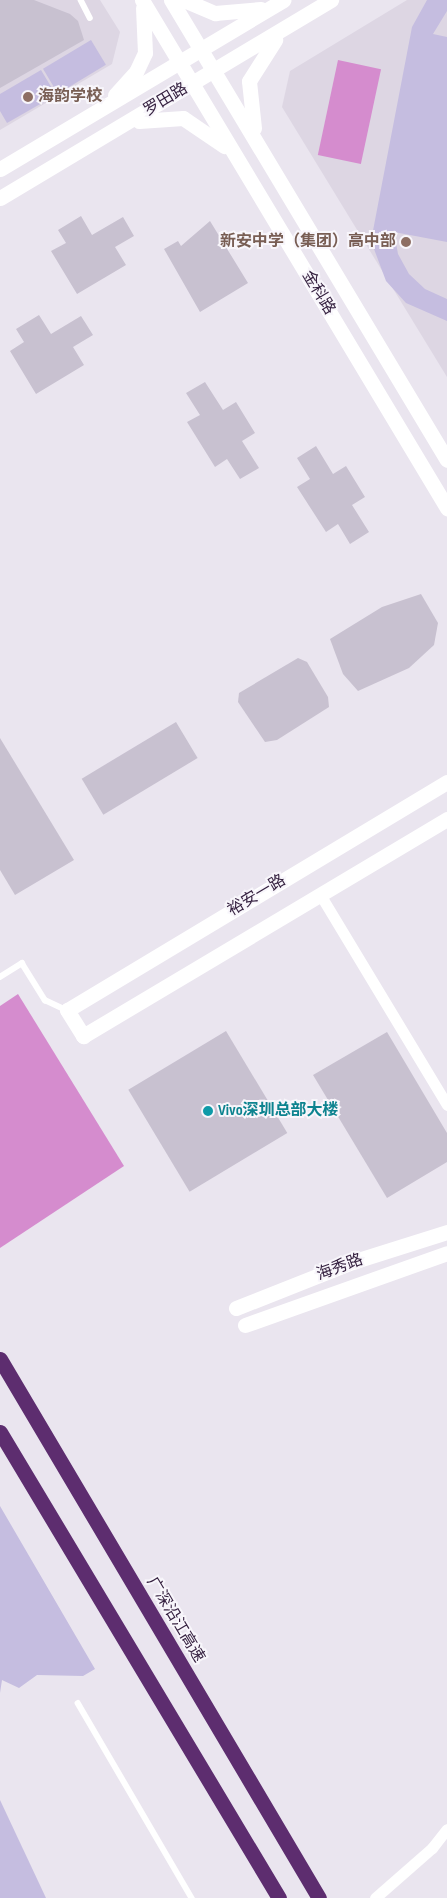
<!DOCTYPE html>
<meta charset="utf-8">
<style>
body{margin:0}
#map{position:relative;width:447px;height:1898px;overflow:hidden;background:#eae5ef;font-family:"Sofia Sans Condensed","Noto Sans SC",sans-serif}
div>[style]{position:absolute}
.built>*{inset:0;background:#ddd6e3}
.green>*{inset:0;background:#c5bde0;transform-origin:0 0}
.water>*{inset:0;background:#d58cce;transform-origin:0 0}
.building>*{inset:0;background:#c8c1d0;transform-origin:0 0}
.lane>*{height:5.5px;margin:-2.75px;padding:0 2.75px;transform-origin:2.75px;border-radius:2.75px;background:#fff}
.street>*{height:11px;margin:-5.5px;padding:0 5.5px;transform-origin:5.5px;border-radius:5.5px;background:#fff}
.secondary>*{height:15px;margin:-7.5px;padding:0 7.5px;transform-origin:7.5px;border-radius:7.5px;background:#fff}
.highway>*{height:15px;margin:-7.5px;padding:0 7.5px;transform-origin:7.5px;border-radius:7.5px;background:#5d2d6f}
.dots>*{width:14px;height:14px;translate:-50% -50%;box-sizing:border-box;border:2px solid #f8f6fb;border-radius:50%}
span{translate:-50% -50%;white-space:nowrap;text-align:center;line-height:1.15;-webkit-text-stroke:4px #f8f6fb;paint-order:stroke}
.education-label{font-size:16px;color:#785e54;font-weight:700}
.left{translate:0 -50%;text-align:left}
.right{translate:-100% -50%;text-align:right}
.street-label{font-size:16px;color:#372342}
.culture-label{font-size:16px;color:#0d838f;font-weight:700}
</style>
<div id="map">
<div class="built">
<i style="clip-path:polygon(0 0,100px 0,120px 32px,112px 64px,0 130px)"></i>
<i style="clip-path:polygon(407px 0,447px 0,447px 377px,282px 107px,290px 71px)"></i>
</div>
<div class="green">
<i style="clip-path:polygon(427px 0,447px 0,447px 11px,433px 34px,447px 37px,447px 242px,394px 232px,398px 254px,409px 274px,425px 289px,447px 299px,447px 321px,406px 303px,386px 281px,371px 241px,412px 27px)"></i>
<i style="left:91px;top:40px;width:29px;height:56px;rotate:59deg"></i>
<i style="clip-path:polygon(41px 70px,56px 95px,7px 123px,0 111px,0 94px)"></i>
<i style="clip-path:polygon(0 1506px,95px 1669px,83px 1676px,37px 1675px,19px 1688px,2px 1680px,0 1693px)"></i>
<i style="clip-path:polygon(0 1800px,46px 1898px,0 1898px)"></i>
</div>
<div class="water">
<i style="left:338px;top:60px;width:44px;height:97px;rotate:12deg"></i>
<i style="clip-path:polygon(18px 994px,124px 1166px,0 1248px,0 1006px)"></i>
</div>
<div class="building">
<i style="clip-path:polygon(0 0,34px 0,70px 14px,78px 21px,84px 40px,0 88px)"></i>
<i style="clip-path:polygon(81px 216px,92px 235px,123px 217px,134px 236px,115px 247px,126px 265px,77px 294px,51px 251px,66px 243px,58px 230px)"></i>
<i style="clip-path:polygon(210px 221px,248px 283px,200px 312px,164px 249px,178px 241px,181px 246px)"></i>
<i style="clip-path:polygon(39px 315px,51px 334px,81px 316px,93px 335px,73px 347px,84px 365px,36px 394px,10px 351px,24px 342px,16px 329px)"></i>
<i style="clip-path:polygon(205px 382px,223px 410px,236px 402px,255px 433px,242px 441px,259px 468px,240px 479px,227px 459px,215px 467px,187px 422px,200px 415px,186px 393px)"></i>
<i style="clip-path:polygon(316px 446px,333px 474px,346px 466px,365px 497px,352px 505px,369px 532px,350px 544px,338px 524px,326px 532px,297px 487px,310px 479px,297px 458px)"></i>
<i style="clip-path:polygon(421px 594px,438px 623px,434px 645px,409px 668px,358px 691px,343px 674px,330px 639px,382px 607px)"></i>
<i style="clip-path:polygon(298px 658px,307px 662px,328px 697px,329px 707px,277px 740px,265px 742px,238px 702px,239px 693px)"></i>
<i style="left:176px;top:722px;width:42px;height:110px;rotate:59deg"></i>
<i style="clip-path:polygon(0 738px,74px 860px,15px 895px,0 870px)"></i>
<i style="left:226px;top:1031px;width:119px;height:114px;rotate:59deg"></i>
<i style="clip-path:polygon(387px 1032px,447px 1133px,447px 1162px,387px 1198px,313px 1075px)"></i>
</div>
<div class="lane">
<i style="left:81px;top:0;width:20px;rotate:63deg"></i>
<i style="left:0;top:977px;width:26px;rotate:-32deg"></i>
<i style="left:22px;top:963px;width:44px;rotate:58.1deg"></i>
<i style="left:45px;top:1000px;width:23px;rotate:25deg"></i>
<i style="left:78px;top:1703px;width:226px;rotate:59.7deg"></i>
</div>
<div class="street">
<i style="left:321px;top:896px;width:244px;rotate:58.9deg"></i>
<i style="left:375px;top:1898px;width:76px;rotate:-41.3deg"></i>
<i style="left:432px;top:1848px;width:24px;rotate:-52deg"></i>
</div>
<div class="secondary">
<i style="left:142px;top:0;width:593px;rotate:59.02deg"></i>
<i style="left:171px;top:0;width:536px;rotate:59.04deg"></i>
<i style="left:184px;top:0;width:34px;rotate:23deg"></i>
<i style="left:215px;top:13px;width:46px;rotate:-5deg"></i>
<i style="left:115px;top:95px;width:31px;rotate:-48deg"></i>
<i style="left:136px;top:72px;width:21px;rotate:-65deg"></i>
<i style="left:145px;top:53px;width:45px;rotate:-92.5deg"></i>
<i style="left:139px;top:121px;width:44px;rotate:-3.9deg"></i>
<i style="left:183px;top:118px;width:50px;rotate:34.3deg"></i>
<i style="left:254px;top:128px;width:47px;rotate:-96.1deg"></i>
<i style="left:249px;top:81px;width:49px;rotate:-57.6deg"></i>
<i style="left:0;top:169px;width:330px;rotate:-30.8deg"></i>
<i style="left:0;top:198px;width:386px;rotate:-30.9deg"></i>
<i style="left:447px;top:782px;width:443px;rotate:149deg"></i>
<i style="left:67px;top:1010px;width:31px;rotate:58deg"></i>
<i style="left:83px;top:1036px;width:424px;rotate:-30.8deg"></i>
<i style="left:236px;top:1308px;width:125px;rotate:-21.6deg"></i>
<i style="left:352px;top:1262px;width:100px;rotate:-17.5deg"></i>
<i style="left:245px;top:1325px;width:214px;rotate:-19.6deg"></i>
</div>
<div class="highway">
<i style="left:0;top:1359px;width:626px;rotate:59.38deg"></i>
<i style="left:0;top:1432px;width:543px;rotate:59.09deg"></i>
</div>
<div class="dots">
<i style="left:28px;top:97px;background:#8d6e63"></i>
<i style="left:406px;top:242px;background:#8d6e63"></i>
<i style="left:208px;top:1111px;background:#0f9aa8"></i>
</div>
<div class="education-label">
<span class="left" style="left:38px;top:97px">海韵学校</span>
<span class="right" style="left:396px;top:242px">新安中学（集团）高中部</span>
</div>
<div class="street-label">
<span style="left:166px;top:100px;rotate:-31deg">罗田路</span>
<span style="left:318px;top:293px;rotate:59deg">金科路</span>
<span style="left:257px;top:896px;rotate:-31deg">裕安一路</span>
<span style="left:340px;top:1268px;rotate:-20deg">海秀路</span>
<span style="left:175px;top:1620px;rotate:59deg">广深沿江高速</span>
</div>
<div class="culture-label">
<span class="left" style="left:218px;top:1111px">Vivo深圳总部大楼</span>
</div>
</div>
